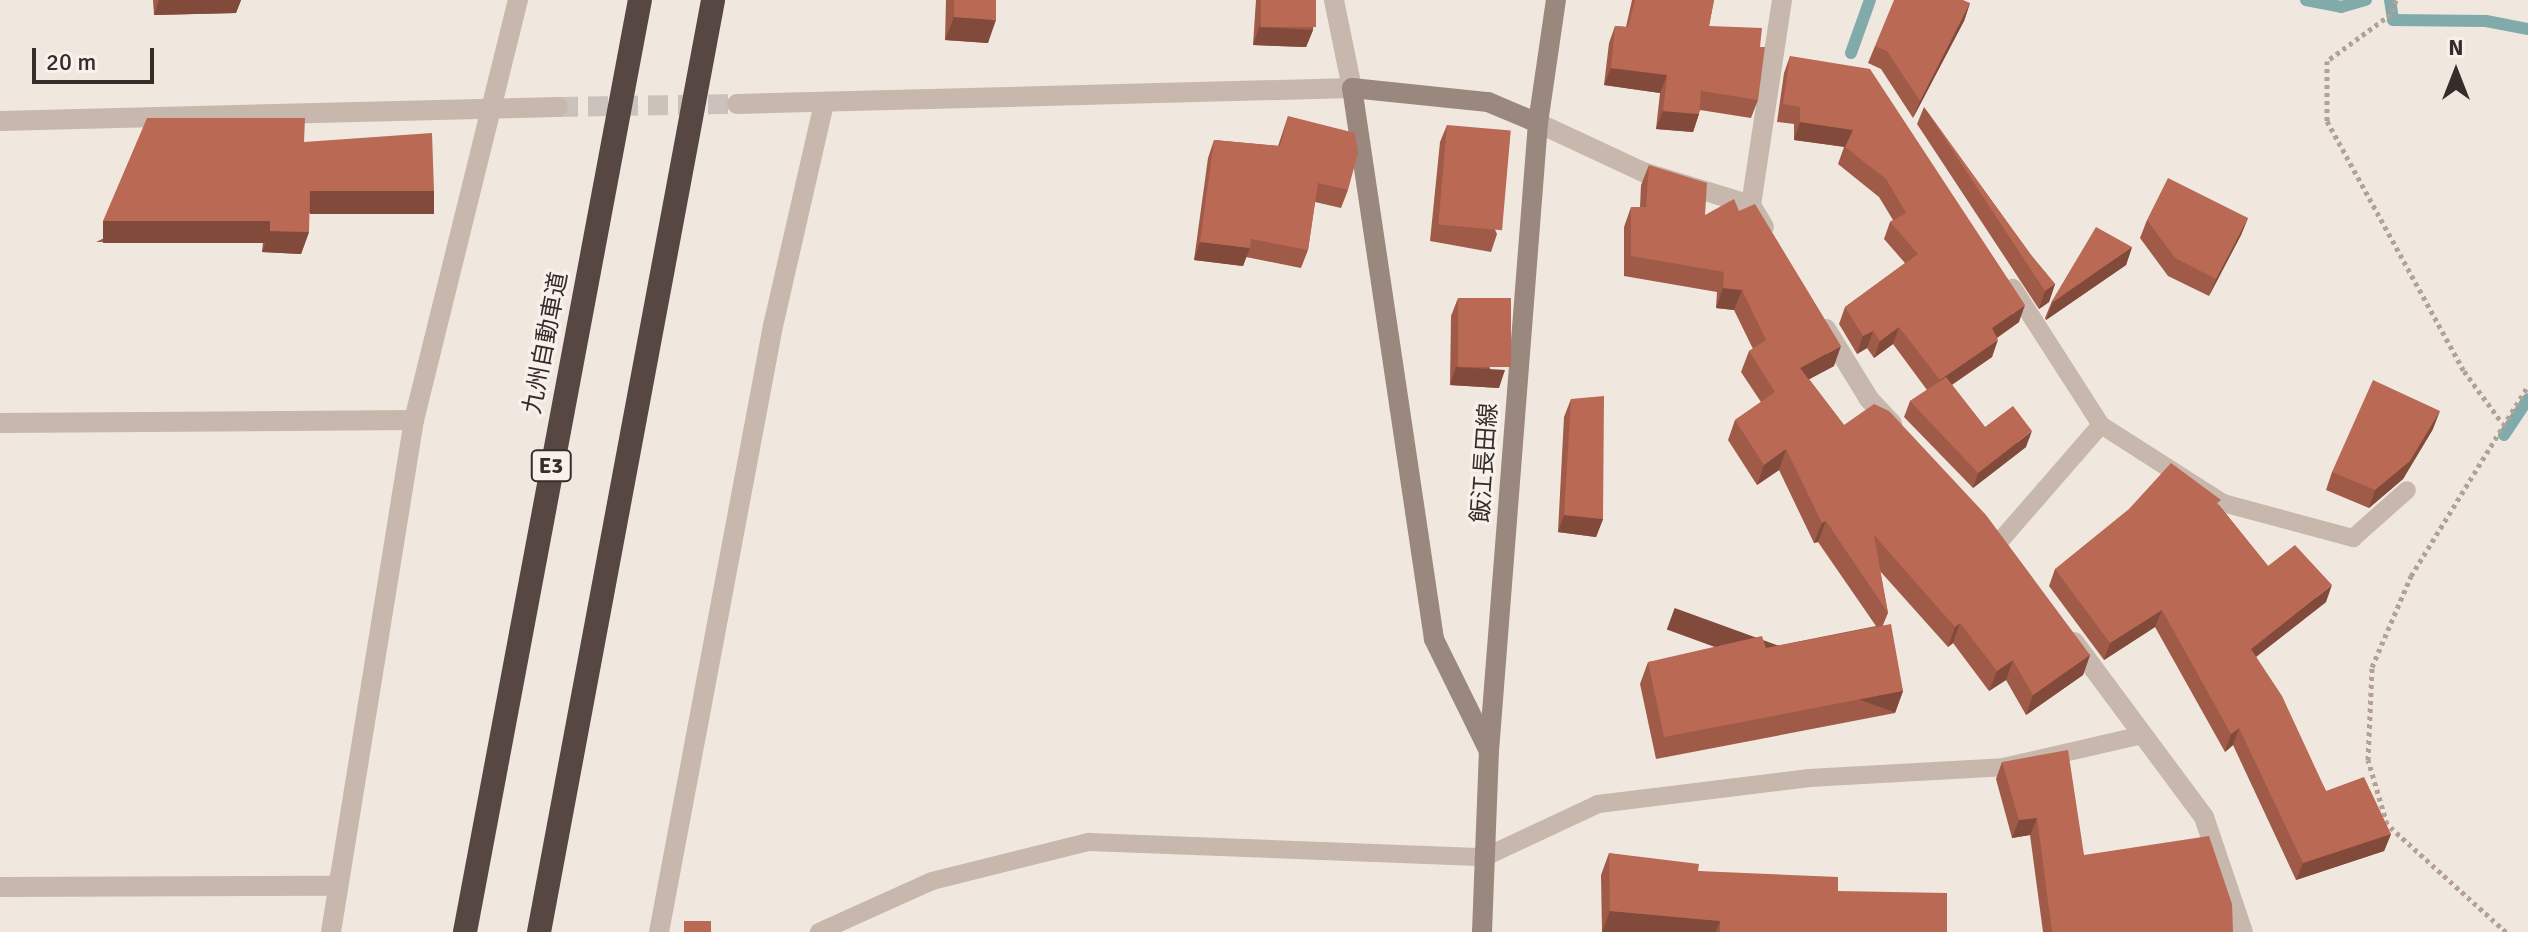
<!DOCTYPE html>
<meta charset="utf-8">
<style>
body{margin:0}
#map{position:relative;width:2528px;height:932px;overflow:hidden;background:#f0e7df;font-family:Signika,"Noto Sans JP",sans-serif}
div>[style]{position:absolute}
.stream>*{height:12px;margin:-6px;padding:0 6px;transform-origin:6px;border-radius:6px;background:#81aaaa}
.street-tunnel>*{height:20px;margin-top:-10px;transform-origin:0;background:repeating-linear-gradient(90deg,#cbc2bb 0 20px,transparent 0 30px)}
.path>*{height:5px;margin-top:-2.5px;transform-origin:0;background:repeating-linear-gradient(90deg,#b3a196 0 4px,transparent 0 8px)}
.lane>*{height:18px;margin:-9px;padding:0 9px;transform-origin:9px;border-radius:9px;background:#c7b7ac}
.street>*{height:20px;margin:-10px;padding:0 10px;transform-origin:10px;border-radius:10px;background:#c7b7ac}
.secondary>*{height:20px;margin:-10px;padding:0 10px;transform-origin:10px;border-radius:10px;background:#9a877d}
.highway>*{height:24px;margin:-12px;padding:0 12px;transform-origin:12px;border-radius:12px;background:#564742}
.wall>*{inset:0;background:#9f5a48}
.shaded-wall>*{inset:0;background:#824a3b;transform-origin:0 0}
.building>*{inset:0;background:#b96954;transform-origin:0 0}
span{translate:-50% -50%;white-space:nowrap;text-align:center;line-height:1.15;-webkit-text-stroke:6px #f8f1eb;paint-order:stroke}
.shield-label span{padding:2px 6px;background:#f8f1eb;border:2px solid;border-radius:6px;-webkit-text-stroke-width:0}
.shield-label{font-size:22px;color:#362d2a;font-weight:700}
.street-label{font-size:24px;color:#362d2a}
.north{position:absolute;left:2416px;top:32px;width:80px;height:80px;-webkit-text-stroke:6px #f8f1eb;paint-order:stroke;rotate:0deg;font-size:22px;font-weight:700;line-height:32px;text-align:center;color:#362d2a}
.north::after{content:'';display:block;margin:auto;width:28px;height:36px;background:#362d2a;clip-path:polygon(50% 0,100% 100%,50% 72%,0 100%)}
.scale{position:absolute;left:32px;top:48px;width:122px;height:36px;box-sizing:border-box;border:4px solid #362d2a;border-top:0;padding-left:10px;font-size:24px;line-height:28px;white-space:nowrap;color:#362d2a;-webkit-text-stroke:6px #f8f1eb;paint-order:stroke}
</style>
<div id="map">
<div class="stream">
<i style="left:2306px;top:0;width:36px;rotate:11deg"></i>
<i style="left:2341px;top:7px;width:26px;rotate:-16deg"></i>
<i style="left:2390px;top:0;width:20px;rotate:81deg"></i>
<i style="left:2393px;top:20px;width:93px;rotate:0.6deg"></i>
<i style="left:2486px;top:21px;width:43px;rotate:10.8deg"></i>
<i style="left:1851px;top:53px;width:56px;rotate:-70.3deg"></i>
<i style="left:2504px;top:435px;width:43px;rotate:-56.3deg"></i>
</div>
<div class="street-tunnel">
<i style="left:558px;top:107px;width:179px;rotate:-1deg"></i>
</div>
<div class="path">
<i style="left:2396px;top:0;width:15px;rotate:110deg"></i>
<i style="left:2391px;top:14px;width:79px;rotate:143.7deg"></i>
<i style="left:2327px;top:61px;width:60px;rotate:90deg"></i>
<i style="left:2327px;top:121px;width:285px;rotate:61.3deg"></i>
<i style="left:2464px;top:371px;width:64px;rotate:53.8deg"></i>
<i style="left:2506px;top:932px;width:161px;rotate:-137.8deg"></i>
<i style="left:2387px;top:824px;width:67px;rotate:-106.5deg"></i>
<i style="left:2368px;top:760px;width:93px;rotate:-87.5deg"></i>
<i style="left:2372px;top:667px;width:99px;rotate:-66.8deg"></i>
<i style="left:2411px;top:576px;width:223px;rotate:-58.4deg"></i>
</div>
<div class="lane">
<i style="left:2101px;top:425px;width:145px;rotate:32.6deg"></i>
<i style="left:2223px;top:503px;width:135px;rotate:15.1deg"></i>
<i style="left:2353px;top:538px;width:72px;rotate:-41.6deg"></i>
<i style="left:2000px;top:541px;width:154px;rotate:-49deg"></i>
<i style="left:2101px;top:425px;width:163px;rotate:-122.7deg"></i>
<i style="left:819px;top:932px;width:124px;rotate:-24.3deg"></i>
<i style="left:932px;top:881px;width:162px;rotate:-14deg"></i>
<i style="left:1089px;top:842px;width:396px;rotate:2.2deg"></i>
<i style="left:1485px;top:857px;width:125px;rotate:-25.1deg"></i>
<i style="left:1598px;top:804px;width:213px;rotate:-7deg"></i>
<i style="left:1809px;top:778px;width:194px;rotate:-3.2deg"></i>
<i style="left:2003px;top:767px;width:144px;rotate:-12.9deg"></i>
</div>
<div class="street">
<i style="left:737px;top:104px;width:615px;rotate:-1.49deg"></i>
<i style="left:1352px;top:88px;width:90px;rotate:-101.6deg"></i>
<i style="left:0;top:121px;width:558px;rotate:-1.44deg"></i>
<i style="left:1538px;top:123px;width:116px;rotate:25deg"></i>
<i style="left:1643px;top:172px;width:113px;rotate:17deg"></i>
<i style="left:1764px;top:227px;width:26px;rotate:-121deg"></i>
<i style="left:1751px;top:205px;width:207px;rotate:-81.4deg"></i>
<i style="left:1826px;top:329px;width:82px;rotate:58.4deg"></i>
<i style="left:1869px;top:399px;width:34px;rotate:47deg"></i>
<i style="left:0;top:423px;width:414px;rotate:-0.4deg"></i>
<i style="left:2074px;top:642px;width:218px;rotate:53.4deg"></i>
<i style="left:2204px;top:817px;width:121px;rotate:71.3deg"></i>
<i style="left:0;top:887px;width:336px;rotate:-0.2deg"></i>
<i style="left:331px;top:932px;width:519px;rotate:-80.79deg"></i>
<i style="left:414px;top:420px;width:433px;rotate:-76.1deg"></i>
<i style="left:659px;top:932px;width:617px;rotate:-79.35deg"></i>
<i style="left:773px;top:326px;width:228px;rotate:-77.1deg"></i>
</div>
<div class="secondary">
<i style="left:1489px;top:751px;width:125px;rotate:-116.2deg"></i>
<i style="left:1434px;top:639px;width:557px;rotate:-98.46deg"></i>
<i style="left:1352px;top:88px;width:137px;rotate:5.9deg"></i>
<i style="left:1488px;top:102px;width:54px;rotate:22.8deg"></i>
<i style="left:1482px;top:932px;width:181px;rotate:-87.8deg"></i>
<i style="left:1489px;top:751px;width:630px;rotate:-85.54deg"></i>
<i style="left:1538px;top:123px;width:124px;rotate:-81.7deg"></i>
</div>
<div class="highway">
<i style="left:465px;top:932px;width:948px;rotate:-79.37deg"></i>
<i style="left:539px;top:932px;width:948px;rotate:-79.42deg"></i>
</div>
<div class="wall">
<i style="clip-path:polygon(153px 0,241px 0,236px 13px,154px 15px)"></i>
<i style="clip-path:polygon(946px 0,996px 0,988px 43px,945px 40px)"></i>
<i style="clip-path:polygon(1256px 0,1316px 0,1313px 30px,1306px 47px,1253px 45px)"></i>
<i style="clip-path:polygon(1632px 0,1714px 0,1709px 26px,1760px 47px,1758px 100px,1751px 118px,1700px 110px,1693px 132px,1656px 129px,1660px 93px,1604px 85px,1609px 43px,1615px 26px,1626px 27px)"></i>
<i style="clip-path:polygon(1970px 3px,1964px 21px,1913px 118px,1881px 69px,1868px 63px,1875px 46px)"></i>
<i style="clip-path:polygon(1790px 56px,2019px 322px,1997px 338px,1992px 357px,1952px 385px,1985px 427px,2026px 447px,1973px 488px,1904px 417px,1910px 401px,1927px 390px,1893px 344px,1874px 358px,1867px 348px,1857px 354px,1839px 324px,1845px 307px,1905px 263px,1884px 239px,1890px 222px,1893px 220px,1879px 197px,1838px 164px,1844px 147px,1794px 140px,1794px 124px,1777px 122px,1784px 73px)"></i>
<i style="clip-path:polygon(1924px 107px,2031px 255px,2055px 284px,2049px 302px,2039px 309px,1917px 124px)"></i>
<i style="clip-path:polygon(1288px 116px,1348px 190px,1341px 208px,1315px 202px,1308px 250px,1301px 268px,1246px 257px,1243px 266px,1194px 260px,1208px 158px,1214px 140px,1278px 146px)"></i>
<i style="clip-path:polygon(1447px 125px,1497px 234px,1491px 252px,1430px 241px,1440px 142px)"></i>
<i style="clip-path:polygon(304px 142px,434px 191px,426px 213px,309px 213px,309px 232px,301px 254px,262px 252px,263px 242px,96px 242px)"></i>
<i style="clip-path:polygon(1649px 165px,1705px 215px,1739px 211px,1834px 366px,1809px 379px,1844px 425px,2090px 655px,2083px 675px,2026px 715px,2006px 680px,1989px 691px,1953px 643px,1948px 647px,1880px 571px,1888px 613px,1883px 625px,1903px 691px,1895px 713px,1656px 759px,1640px 684px,1648px 662px,1766px 648px,1876px 626px,1818px 542px,1814px 543px,1779px 470px,1757px 485px,1728px 440px,1735px 420px,1761px 402px,1741px 372px,1749px 351px,1753px 349px,1734px 310px,1716px 308px,1717px 292px,1624px 276px,1624px 227px,1631px 207px,1640px 207px,1641px 185px)"></i>
<i style="clip-path:polygon(2248px 218px,2241px 235px,2209px 296px,2168px 276px,2140px 238px,2147px 220px)"></i>
<i style="clip-path:polygon(2132px 247px,2126px 265px,2046px 320px,2045px 318px,2052px 301px)"></i>
<i style="clip-path:polygon(1458px 298px,1499px 388px,1450px 385px,1451px 316px)"></i>
<i style="clip-path:polygon(1571px 399px,1603px 519px,1596px 537px,1558px 532px,1564px 417px)"></i>
<i style="clip-path:polygon(2433px 429px,2403px 479px,2369px 508px,2326px 490px,2332px 472px)"></i>
<i style="clip-path:polygon(2219px 505px,2268px 566px,2326px 602px,2256px 657px,2326px 791px,2391px 834px,2384px 851px,2296px 880px,2233px 745px,2225px 752px,2155px 627px,2104px 660px,2049px 586px,2055px 569px)"></i>
<i style="clip-path:polygon(2002px 762px,2084px 855px,2233px 932px,2043px 932px,2030px 835px,2012px 838px,1996px 779px)"></i>
<i style="clip-path:polygon(1609px 853px,1698px 871px,1838px 891px,1947px 932px,1602px 932px,1601px 875px)"></i>
</div>
<div class="shaded-wall">
<i style="clip-path:polygon(159px 0,241px 0,236px 13px,154px 15px)"></i>
<i style="clip-path:polygon(1970px 3px,1964px 21px,1913px 118px,1920px 101px)"></i>
<i style="clip-path:polygon(954px 17px,996px 20px,988px 43px,945px 40px)"></i>
<i style="clip-path:polygon(1259px 27px,1313px 30px,1306px 47px,1253px 45px)"></i>
<i style="clip-path:polygon(1611px 68px,1667px 75px,1660px 93px,1604px 85px)"></i>
<i style="clip-path:polygon(1663px 111px,1699px 114px,1693px 132px,1656px 129px)"></i>
<i style="clip-path:polygon(1800px 122px,1853px 130px,1847px 147px,1794px 140px)"></i>
<i style="left:310px;top:191px;width:124px;height:23px"></i>
<i style="clip-path:polygon(2248px 218px,2241px 235px,2209px 296px,2216px 279px)"></i>
<i style="left:103px;top:221px;width:167px;height:22px"></i>
<i style="clip-path:polygon(270px 231px,309px 232px,301px 254px,262px 252px)"></i>
<i style="clip-path:polygon(1200px 242px,1250px 248px,1243px 266px,1194px 260px)"></i>
<i style="clip-path:polygon(2132px 247px,2126px 265px,2046px 320px,2053px 302px)"></i>
<i style="clip-path:polygon(2055px 284px,2049px 302px,2039px 309px,2045px 291px)"></i>
<i style="clip-path:polygon(1723px 288px,1742px 290px,1734px 310px,1716px 308px)"></i>
<i style="clip-path:polygon(2025px 305px,2019px 322px,1985px 346px,1992px 328px)"></i>
<i style="clip-path:polygon(1899px 327px,1893px 344px,1874px 358px,1880px 341px)"></i>
<i style="clip-path:polygon(1873px 331px,1867px 348px,1857px 354px,1863px 336px)"></i>
<i style="clip-path:polygon(1998px 340px,1992px 357px,1933px 397px,1940px 380px)"></i>
<i style="clip-path:polygon(1841px 346px,1834px 366px,1793px 388px,1800px 368px)"></i>
<i style="clip-path:polygon(1456px 367px,1505px 370px,1499px 388px,1450px 385px)"></i>
<i style="clip-path:polygon(2440px 411px,2433px 429px,2403px 479px,2369px 508px,2375px 490px)"></i>
<i style="clip-path:polygon(2032px 431px,2026px 447px,1973px 488px,1978px 473px)"></i>
<i style="clip-path:polygon(1786px 449px,1779px 470px,1757px 485px,1764px 465px)"></i>
<i style="clip-path:polygon(1564px 515px,1603px 519px,1596px 537px,1558px 532px)"></i>
<i style="clip-path:polygon(1826px 521px,1818px 542px,1814px 543px,1822px 523px)"></i>
<i style="clip-path:polygon(2332px 585px,2326px 602px,2244px 666px,2251px 649px)"></i>
<i style="clip-path:polygon(2162px 610px,2155px 627px,2104px 660px,2110px 643px)"></i>
<i style="clip-path:polygon(1960px 623px,1953px 643px,1948px 647px,1955px 627px)"></i>
<i style="clip-path:polygon(2090px 655px,2083px 675px,2026px 715px,2033px 695px)"></i>
<i style="clip-path:polygon(2013px 660px,2006px 680px,1989px 691px,1997px 671px)"></i>
<i style="left:1903px;top:691px;width:23px;height:243px;rotate:110deg"></i>
<i style="clip-path:polygon(2239px 728px,2233px 745px,2225px 752px,2231px 734px)"></i>
<i style="clip-path:polygon(2037px 818px,2030px 835px,2012px 838px,2019px 820px)"></i>
<i style="clip-path:polygon(2391px 834px,2384px 851px,2296px 880px,2303px 863px)"></i>
<i style="clip-path:polygon(1610px 911px,1720px 921px,1716px 932px,1602px 932px)"></i>
</div>
<div class="building">
<i style="clip-path:polygon(954px 0,996px 0,996px 20px,954px 17px)"></i>
<i style="left:1261px;top:0;width:55px;height:27px"></i>
<i style="clip-path:polygon(1635px 0,1714px 0,1709px 26px,1762px 28px,1760px 47px,1765px 47px,1758px 100px,1701px 91px,1699px 114px,1663px 111px,1667px 75px,1611px 68px,1615px 26px,1628px 27px)"></i>
<i style="clip-path:polygon(1894px 0,1963px 0,1970px 3px,1920px 101px,1887px 51px,1875px 46px)"></i>
<i style="clip-path:polygon(1790px 56px,1870px 69px,2025px 305px,1992px 328px,1998px 340px,1940px 380px,1899px 327px,1880px 341px,1873px 331px,1863px 336px,1845px 307px,1918px 254px,1890px 222px,1906px 213px,1886px 179px,1845px 147px,1853px 130px,1800px 122px,1800px 107px,1783px 104px)"></i>
<i style="clip-path:polygon(1924px 107px,2031px 255px,2055px 284px,2045px 291px)"></i>
<i style="clip-path:polygon(1288px 116px,1355px 133px,1358px 153px,1348px 190px,1318px 183px,1308px 250px,1251px 239px,1250px 248px,1200px 242px,1214px 140px,1280px 146px)"></i>
<i style="clip-path:polygon(147px 118px,305px 118px,304px 142px,432px 133px,434px 191px,310px 191px,309px 232px,270px 231px,270px 221px,103px 221px)"></i>
<i style="left:1447px;top:125px;width:64px;height:100px;rotate:5deg"></i>
<i style="clip-path:polygon(1649px 165px,1707px 183px,1705px 215px,1734px 199px,1739px 211px,1755px 204px,1841px 346px,1800px 368px,1844px 425px,1874px 404px,1889px 411px,1986px 515px,2090px 655px,2033px 695px,2013px 660px,1997px 671px,1960px 623px,1955px 627px,1874px 535px,1888px 613px,1826px 521px,1822px 523px,1786px 449px,1764px 465px,1735px 420px,1775px 392px,1749px 351px,1766px 340px,1742px 290px,1723px 288px,1724px 272px,1631px 256px,1631px 207px,1646px 207px)"></i>
<i style="clip-path:polygon(2168px 178px,2248px 218px,2216px 279px,2175px 258px,2147px 220px)"></i>
<i style="clip-path:polygon(2096px 227px,2132px 247px,2053px 302px,2052px 301px)"></i>
<i style="left:1458px;top:298px;width:53px;height:69px"></i>
<i style="clip-path:polygon(1946px 377px,1985px 427px,2013px 406px,2032px 431px,1978px 473px,1910px 401px)"></i>
<i style="clip-path:polygon(2373px 380px,2440px 411px,2410px 461px,2375px 490px,2332px 472px)"></i>
<i style="clip-path:polygon(1604px 396px,1603px 519px,1564px 515px,1571px 399px)"></i>
<i style="clip-path:polygon(2171px 463px,2221px 500px,2217px 503px,2268px 566px,2295px 545px,2332px 585px,2251px 649px,2282px 696px,2326px 791px,2364px 777px,2391px 834px,2303px 863px,2239px 728px,2231px 734px,2162px 610px,2110px 643px,2055px 569px,2129px 509px)"></i>
<i style="clip-path:polygon(1891px 624px,1903px 691px,1664px 737px,1648px 662px,1762px 636px,1766px 648px)"></i>
<i style="clip-path:polygon(2068px 750px,2084px 855px,2209px 836px,2232px 904px,2233px 932px,2052px 932px,2037px 818px,2019px 820px,2002px 762px)"></i>
<i style="clip-path:polygon(1609px 853px,1699px 864px,1698px 871px,1838px 877px,1838px 891px,1947px 893px,1947px 932px,1720px 932px,1720px 921px,1610px 911px)"></i>
<i style="left:711px;top:921px;width:11px;height:27px;rotate:90deg"></i>
</div>
<div class="shield-label">
<span style="left:551px;top:466px">E3</span>
</div>
<div class="street-label">
<span style="left:546px;top:343px;rotate:-79deg">九州自動車道</span>
<span style="left:1485px;top:463px;rotate:-86deg">飯江長田線</span>
</div>
<div class="north">N</div>
<div class="scale">20 m</div>
</div>
